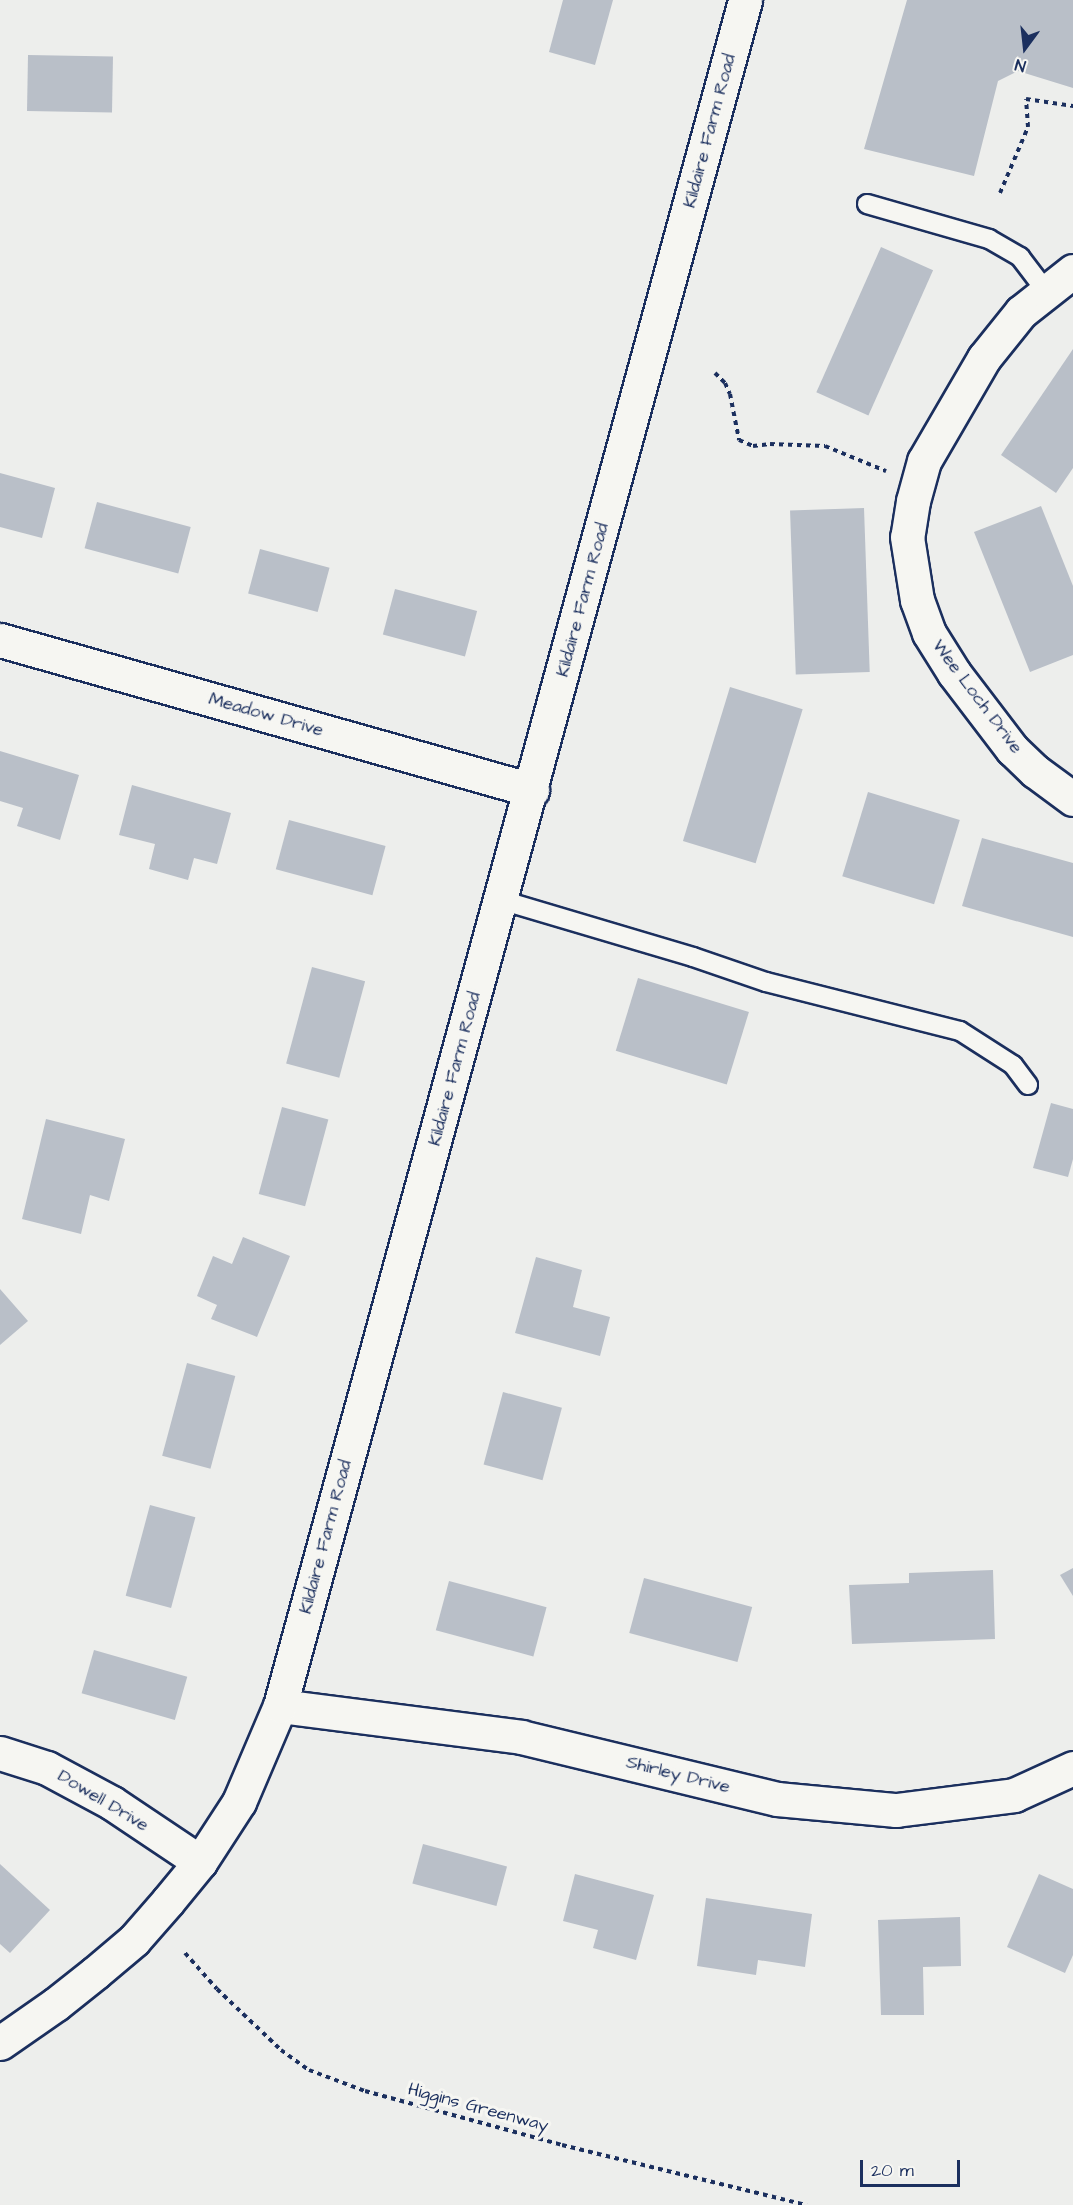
<!DOCTYPE html>
<style>
body{margin:0}
#map{position:relative;width:1073px;height:2205px;overflow:hidden;background:#edeeec;font-family:"Architects Daughter",sans-serif}
div>[style]{position:absolute}
.building>*{inset:0;background:#b9bfc8;transform-origin:0 0}
.path>*{height:4px;margin-top:-2px;transform-origin:0;background:repeating-linear-gradient(90deg,#1b2f5e 0 4.5px,transparent 0 9px)}
.roads{filter:drop-shadow(2px 0 #1b2f5e) drop-shadow(-2px 0 #1b2f5e) drop-shadow(0 2px #1b2f5e) drop-shadow(0 -2px #1b2f5e)}
.service>*{height:18px;margin:-9px;padding:0 9px;transform-origin:9px;border-radius:9px;background:#f6f6f2}
.minor>*{height:33px;margin:-16.5px;padding:0 16.5px;transform-origin:16.5px;border-radius:16.5px;background:#f6f6f2}
.secondary>*{height:33px;margin:-16.5px;padding:0 16.5px;transform-origin:16.5px;border-radius:16.5px;background:#f6f6f2}
span{translate:-50% -50%;white-space:nowrap;text-align:center;line-height:1.15;-webkit-text-stroke:6px #f6f6f2;paint-order:stroke}
.street-label{font-size:18px;color:#1b2f5e}
.north{position:absolute;left:995px;top:18px;width:60px;height:60px;-webkit-text-stroke:4px #f6f6f2;paint-order:stroke;rotate:195deg;font-size:16px;font-weight:700;line-height:24px;text-align:center;color:#1b2f5e}
.north::after{content:'';display:block;margin:auto;width:21px;height:27px;background:#1b2f5e;clip-path:polygon(50% 0,100% 100%,50% 72%,0 100%)}
.scale{position:absolute;left:860px;top:2160px;width:100px;height:27px;box-sizing:border-box;border:3px solid #1b2f5e;border-top:0;padding-left:8px;font-size:18px;line-height:21px;white-space:nowrap;color:#1b2f5e;-webkit-text-stroke:4px #f6f6f2;paint-order:stroke}
</style>
<div id="map">
<div class="building">
<i style="clip-path:polygon(563px 0,613px 0,595px 65px,549px 52px)"></i>
<i style="clip-path:polygon(907px 0,1073px 0,1073px 88px,1018px 71px,998px 81px,974px 176px,864px 149px)"></i>
<i style="left:28px;top:55px;width:85px;height:56px;rotate:1deg"></i>
<i style="left:881px;top:247px;width:57px;height:159px;rotate:24deg"></i>
<i style="clip-path:polygon(1073px 349px,1073px 468px,1056px 493px,1001px 455px)"></i>
<i style="clip-path:polygon(0 473px,55px 488px,42px 538px,0 527px)"></i>
<i style="left:97px;top:502px;width:97px;height:48px;rotate:15deg"></i>
<i style="clip-path:polygon(1041px 506px,1073px 586px,1073px 655px,1030px 672px,974px 532px)"></i>
<i style="left:864px;top:508px;width:164px;height:74px;rotate:88deg"></i>
<i style="left:260px;top:549px;width:72px;height:46px;rotate:15deg"></i>
<i style="left:395px;top:589px;width:85px;height:47px;rotate:15deg"></i>
<i style="left:730px;top:687px;width:76px;height:161px;rotate:17deg"></i>
<i style="clip-path:polygon(0 751px,79px 775px,60px 840px,17px 826px,23px 808px,0 801px)"></i>
<i style="clip-path:polygon(132px 785px,231px 813px,217px 864px,194px 858px,188px 880px,149px 869px,155px 844px,119px 835px)"></i>
<i style="left:868px;top:792px;width:96px;height:88px;rotate:17deg"></i>
<i style="left:289px;top:820px;width:100px;height:51px;rotate:15deg"></i>
<i style="clip-path:polygon(982px 838px,1073px 863px,1073px 937px,962px 906px)"></i>
<i style="left:312px;top:967px;width:55px;height:100px;rotate:15deg"></i>
<i style="left:638px;top:978px;width:116px;height:76px;rotate:17deg"></i>
<i style="clip-path:polygon(1051px 1103px,1073px 1109px,1073px 1159px,1068px 1177px,1033px 1168px)"></i>
<i style="left:282px;top:1107px;width:48px;height:90px;rotate:15deg"></i>
<i style="clip-path:polygon(46px 1119px,125px 1139px,109px 1201px,90px 1195px,81px 1234px,22px 1219px)"></i>
<i style="clip-path:polygon(243px 1237px,290px 1256px,257px 1337px,211px 1319px,217px 1305px,197px 1296px,213px 1256px,232px 1264px)"></i>
<i style="clip-path:polygon(536px 1257px,582px 1270px,573px 1307px,610px 1317px,600px 1356px,515px 1333px)"></i>
<i style="clip-path:polygon(0 1289px,28px 1321px,0 1345px)"></i>
<i style="left:187px;top:1363px;width:50px;height:96px;rotate:15deg"></i>
<i style="left:503px;top:1392px;width:61px;height:75px;rotate:15deg"></i>
<i style="left:150px;top:1505px;width:47px;height:94px;rotate:15deg"></i>
<i style="clip-path:polygon(1073px 1568px,1073px 1596px,1060px 1575px)"></i>
<i style="clip-path:polygon(993px 1570px,995px 1639px,852px 1644px,849px 1585px,909px 1583px,909px 1573px)"></i>
<i style="left:644px;top:1578px;width:112px;height:57px;rotate:15deg"></i>
<i style="left:449px;top:1581px;width:101px;height:51px;rotate:15deg"></i>
<i style="left:94px;top:1650px;width:97px;height:45px;rotate:16deg"></i>
<i style="left:423px;top:1844px;width:87px;height:41px;rotate:15deg"></i>
<i style="clip-path:polygon(0 1864px,50px 1910px,10px 1953px,0 1944px)"></i>
<i style="clip-path:polygon(575px 1874px,654px 1895px,636px 1960px,593px 1948px,598px 1930px,563px 1921px)"></i>
<i style="clip-path:polygon(1039px 1874px,1073px 1889px,1073px 1955px,1065px 1973px,1007px 1947px)"></i>
<i style="clip-path:polygon(706px 1898px,812px 1914px,805px 1967px,758px 1960px,756px 1975px,697px 1966px)"></i>
<i style="clip-path:polygon(960px 1917px,961px 1966px,923px 1967px,924px 2015px,881px 2015px,878px 1920px)"></i>
</div>
<div class="path">
<i style="left:1000px;top:193px;width:72px;rotate:-67deg"></i>
<i style="left:1028px;top:127px;width:28px;rotate:-94deg"></i>
<i style="left:1026px;top:99px;width:48px;rotate:8.5deg"></i>
<i style="left:715px;top:373px;width:14px;rotate:45deg"></i>
<i style="left:725px;top:383px;width:12px;rotate:66deg"></i>
<i style="left:730px;top:394px;width:47px;rotate:78.9deg"></i>
<i style="left:739px;top:440px;width:15px;rotate:23deg"></i>
<i style="left:753px;top:446px;width:17px;rotate:-7deg"></i>
<i style="left:770px;top:444px;width:55px;rotate:2.1deg"></i>
<i style="left:825px;top:446px;width:66px;rotate:22.3deg"></i>
<i style="left:185px;top:1953px;width:48px;rotate:48.4deg"></i>
<i style="left:217px;top:1989px;width:88px;rotate:43.6deg"></i>
<i style="left:281px;top:2050px;width:34px;rotate:36deg"></i>
<i style="left:309px;top:2070px;width:60px;rotate:20.6deg"></i>
<i style="left:365px;top:2091px;width:204px;rotate:15.3deg"></i>
<i style="left:562px;top:2145px;width:252px;rotate:13.8deg"></i>
</div>
<div class="roads">
<div class="service">
<i style="left:867px;top:204px;width:127px;rotate:16deg"></i>
<i style="left:989px;top:239px;width:36px;rotate:30deg"></i>
<i style="left:1020px;top:257px;width:43px;rotate:52.6deg"></i>
<i style="left:501px;top:900px;width:200px;rotate:16.5deg"></i>
<i style="left:693px;top:957px;width:77px;rotate:18.9deg"></i>
<i style="left:766px;top:982px;width:200px;rotate:14.2deg"></i>
<i style="left:960px;top:1031px;width:63px;rotate:32.7deg"></i>
<i style="left:1013px;top:1065px;width:25px;rotate:53deg"></i>
</div>
<div class="minor">
<i style="left:1073px;top:271px;width:66px;rotate:141.7deg"></i>
<i style="left:1021px;top:312px;width:59px;rotate:128.8deg"></i>
<i style="left:984px;top:358px;width:119px;rotate:120.2deg"></i>
<i style="left:924px;top:461px;width:41px;rotate:105.4deg"></i>
<i style="left:913px;top:501px;width:36px;rotate:99deg"></i>
<i style="left:907px;top:537px;width:64px;rotate:81deg"></i>
<i style="left:917px;top:600px;width:35px;rotate:70deg"></i>
<i style="left:929px;top:633px;width:47px;rotate:58deg"></i>
<i style="left:954px;top:673px;width:96px;rotate:52.7deg"></i>
<i style="left:1012px;top:749px;width:32px;rotate:44deg"></i>
<i style="left:1035px;top:771px;width:47px;rotate:36.4deg"></i>
<i style="left:0;top:640px;width:553px;rotate:15.75deg"></i>
<i style="left:280px;top:1706px;width:243px;rotate:7.3deg"></i>
<i style="left:521px;top:1737px;width:263px;rotate:13.6deg"></i>
<i style="left:777px;top:1799px;width:120px;rotate:5.3deg"></i>
<i style="left:896px;top:1810px;width:119px;rotate:-7.2deg"></i>
<i style="left:1014px;top:1795px;width:65px;rotate:-24.6deg"></i>
<i style="left:0;top:1753px;width:49px;rotate:17.7deg"></i>
<i style="left:47px;top:1768px;width:74px;rotate:28.3deg"></i>
<i style="left:112px;top:1803px;width:106px;rotate:33.8deg"></i>
</div>
<div class="secondary">
<i style="left:0;top:2043px;width:68px;rotate:-34.9deg"></i>
<i style="left:56px;top:2004px;width:50px;rotate:-38.5deg"></i>
<i style="left:95px;top:1973px;width:51px;rotate:-40.2deg"></i>
<i style="left:134px;top:1940px;width:52px;rotate:-48.9deg"></i>
<i style="left:168px;top:1901px;width:50px;rotate:-50.6deg"></i>
<i style="left:200px;top:1862px;width:72px;rotate:-57deg"></i>
<i style="left:239px;top:1802px;width:104px;rotate:-66.9deg"></i>
<i style="left:280px;top:1706px;width:1768px;rotate:-74.75deg"></i>
</div>
</div>
<div class="street-label">
<span style="left:710px;top:131px;rotate:-75deg">Kildaire Farm Road</span>
<span style="left:583px;top:600px;rotate:-75deg">Kildaire Farm Road</span>
<span style="left:977px;top:697px;rotate:53deg">Wee Loch Drive</span>
<span style="left:266px;top:715px;rotate:16deg">Meadow Drive</span>
<span style="left:455px;top:1069px;rotate:-75deg">Kildaire Farm Road</span>
<span style="left:326px;top:1537px;rotate:-75deg">Kildaire Farm Road</span>
<span style="left:678px;top:1775px;rotate:14deg">Shirley Drive</span>
<span style="left:103px;top:1801px;rotate:31deg">Dowell Drive</span>
<span style="left:478px;top:2108px;rotate:15deg">Higgins Greenway</span>
</div>
<div class="north">N</div>
<div class="scale">20 m</div>
</div>
